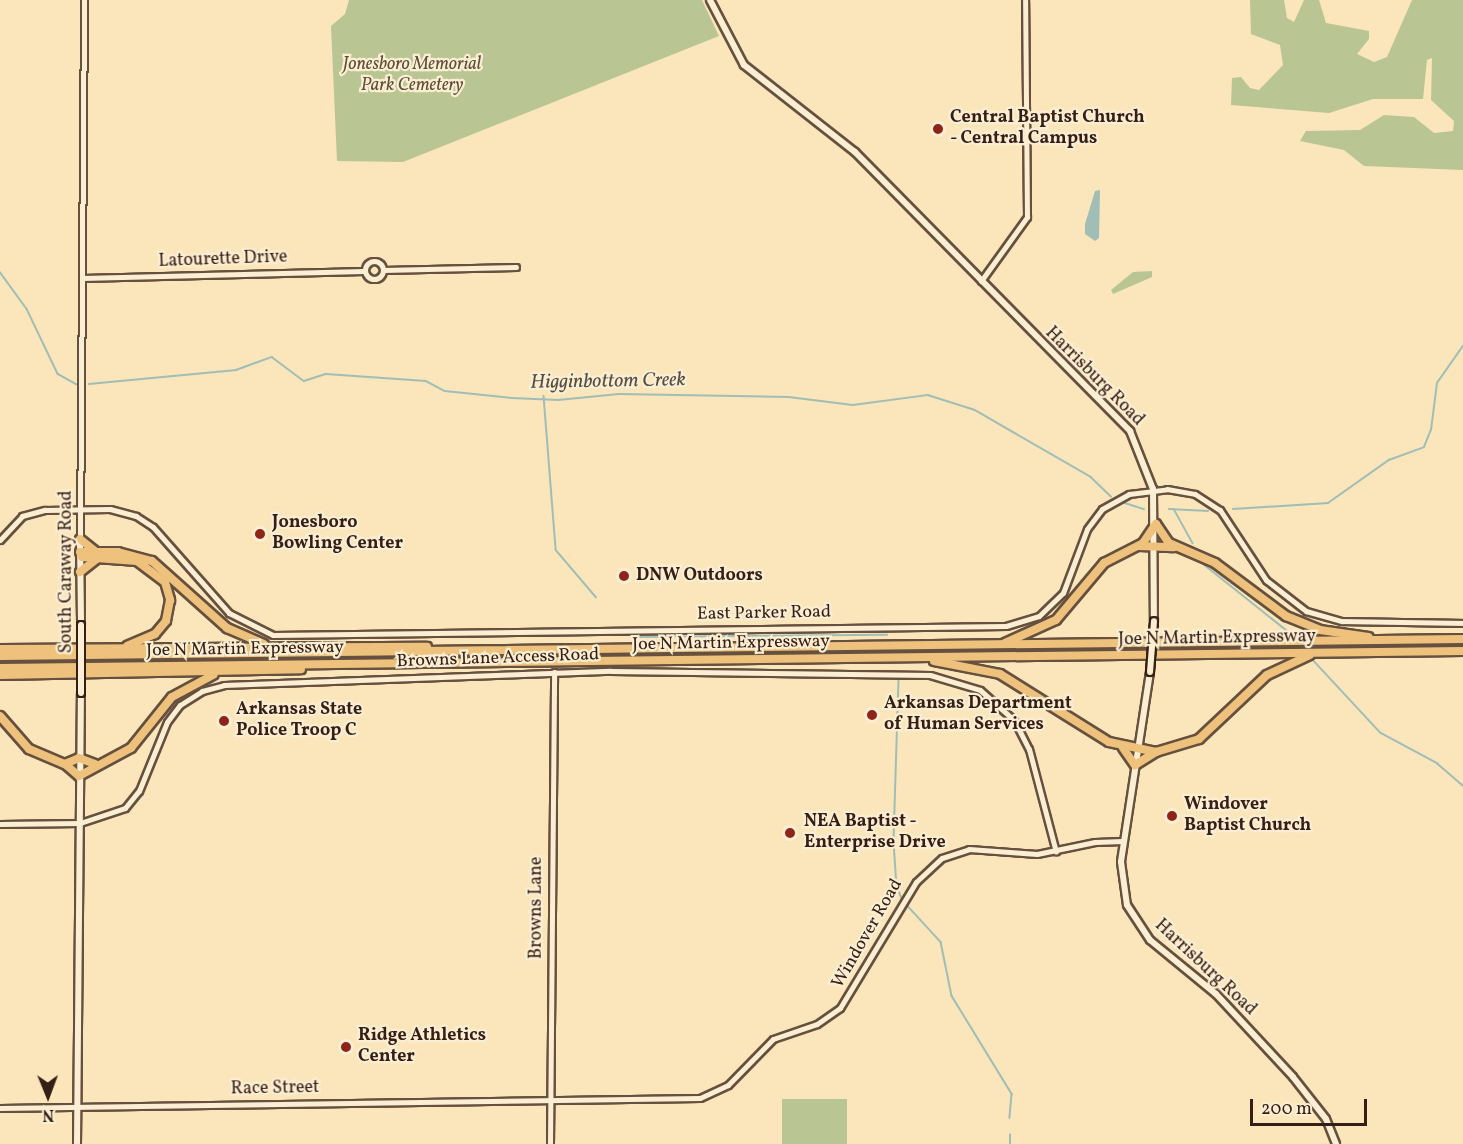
<!DOCTYPE html>
<style>
body{margin:0}
#map{position:relative;width:1463px;height:1144px;overflow:hidden;background:#fbe5ba;font-family:Vollkorn,serif}
div>[style]{position:absolute}
.green>*{inset:0;background:#b9c694;transform-origin:0 0}
.water>*{inset:0;background:#a0beb6}
.stream>*{height:1.5px;margin:-0.75px;padding:0 0.75px;transform-origin:0.75px;border-radius:0.75px;background:#a0beb6}
.roads{filter:drop-shadow(2px 0 #66503e) drop-shadow(-2px 0 #66503e) drop-shadow(0 2px #66503e) drop-shadow(0 -2px #66503e)}
.tertiary>*{height:5px;margin:-2.5px;padding:0 2.5px;transform-origin:2.5px;border-radius:2.5px;background:#fceed2}
.tertiary>.ring{margin:-2.5px;padding:0;box-sizing:content-box;background:none;border:5px solid #fceed2;border-radius:50%}
.secondary>*{height:6px;margin:-3px;padding:0 3px;transform-origin:3px;border-radius:3px;background:#fceed2}
.motorway>*{height:8px;margin:-4px;padding:0 4px;transform-origin:4px;border-radius:4px;background:#eec27d}
.bridges{filter:drop-shadow(2px 0 #341e15) drop-shadow(-2px 0 #341e15) drop-shadow(0 2px #341e15) drop-shadow(0 -2px #341e15)}
.secondary-bridge>*{height:6px;margin:-3px;padding:0 3px;transform-origin:3px;border-radius:3px;background:#fceed2}
.dots>*{width:16px;height:16px;translate:-50% -50%;box-sizing:border-box;border:3px solid #fceed2;border-radius:50%}
span{translate:-50% -50%;white-space:nowrap;text-align:center;line-height:1.15;-webkit-text-stroke:4.5px #fceed2;paint-order:stroke}
.park-label{font-size:18px;color:#5c503b;font-style:italic}
.poi-label{font-size:18px;color:#341e15;font-weight:700}
.left{translate:0 -50%;text-align:left}
.street-label{font-size:18px;color:#341e15}
.water-label{font-size:20px;color:#544e45;font-style:italic}
.north{position:absolute;left:18px;top:1066px;width:60px;height:60px;-webkit-text-stroke:4px #fceed2;paint-order:stroke;rotate:179deg;font-size:16px;font-weight:700;line-height:24px;text-align:center;color:#341e15}
.north::after{content:'';display:block;margin:auto;width:21px;height:27px;background:#341e15;clip-path:polygon(50% 0,100% 100%,50% 72%,0 100%)}
.scale{position:absolute;left:1250px;top:1099px;width:117px;height:27px;box-sizing:border-box;border:3px solid #341e15;border-top:0;padding-left:8px;font-size:18px;line-height:21px;white-space:nowrap;color:#341e15;-webkit-text-stroke:4px #fceed2;paint-order:stroke}
</style>
<div id="map">
<div class="green">
<i style="clip-path:polygon(349px 0,702px 0,719px 36px,403px 162px,337px 161px,331px 26px,345px 14px)"></i>
<i style="clip-path:polygon(1250px 0,1284px 0,1287px 18px,1294px 22px,1304px 0,1319px 0,1326px 23px,1369px 31px,1369px 39px,1357px 54px,1374px 62px,1387px 57px,1412px 0,1463px 0,1463px 170px,1364px 166px,1344px 150px,1300px 141px,1306px 131px,1360px 130px,1384px 115px,1414px 117px,1434px 133px,1453px 131px,1454px 121px,1431px 100px,1432px 58px,1427px 60px,1423px 99px,1373px 99px,1329px 113px,1231px 105px,1232px 78px,1241px 77px,1250px 88px,1259px 90px,1283px 65px,1280px 45px,1251px 34px)"></i>
<i style="clip-path:polygon(1152px 271px,1152px 277px,1113px 294px,1111px 290px,1133px 272px)"></i>
<i style="left:782px;top:1099px;width:65px;height:45px"></i>
</div>
<div class="water">
<i style="clip-path:polygon(1100px 190px,1099px 238px,1095px 241px,1085px 234px,1085px 224px,1095px 191px)"></i>
</div>
<div class="stream">
<i style="left:0;top:272px;width:46px;rotate:53.9deg"></i>
<i style="left:27px;top:309px;width:72px;rotate:64.5deg"></i>
<i style="left:58px;top:374px;width:21px;rotate:29deg"></i>
<i style="left:89px;top:384px;width:148px;rotate:-5.4deg"></i>
<i style="left:236px;top:370px;width:38px;rotate:-20deg"></i>
<i style="left:272px;top:357px;width:40px;rotate:37deg"></i>
<i style="left:304px;top:381px;width:23px;rotate:-18deg"></i>
<i style="left:326px;top:374px;width:100px;rotate:4deg"></i>
<i style="left:426px;top:381px;width:21px;rotate:28deg"></i>
<i style="left:445px;top:391px;width:67px;rotate:6deg"></i>
<i style="left:512px;top:398px;width:46px;rotate:2.5deg"></i>
<i style="left:558px;top:400px;width:61px;rotate:-5.6deg"></i>
<i style="left:619px;top:394px;width:170px;rotate:1deg"></i>
<i style="left:789px;top:397px;width:64px;rotate:7.1deg"></i>
<i style="left:853px;top:405px;width:76px;rotate:-7.6deg"></i>
<i style="left:928px;top:395px;width:49px;rotate:17.7deg"></i>
<i style="left:975px;top:410px;width:134px;rotate:30deg"></i>
<i style="left:1091px;top:477px;width:28px;rotate:44deg"></i>
<i style="left:544px;top:396px;width:154px;rotate:85.5deg"></i>
<i style="left:556px;top:550px;width:62px;rotate:49.6deg"></i>
<i style="left:1122px;top:502px;width:23px;rotate:18deg"></i>
<i style="left:1169px;top:509px;width:39px;rotate:3deg"></i>
<i style="left:1174px;top:509px;width:39px;rotate:61deg"></i>
<i style="left:1233px;top:509px;width:95px;rotate:-3.6deg"></i>
<i style="left:1328px;top:503px;width:75px;rotate:-35.2deg"></i>
<i style="left:1389px;top:460px;width:37px;rotate:-20deg"></i>
<i style="left:1424px;top:447px;width:18px;rotate:-68deg"></i>
<i style="left:1431px;top:430px;width:47px;rotate:-82.7deg"></i>
<i style="left:1437px;top:383px;width:45px;rotate:-54.9deg"></i>
<i style="left:1201px;top:562px;width:114px;rotate:38.6deg"></i>
<i style="left:633px;top:637px;width:254px;rotate:-0.5deg"></i>
<i style="left:1314px;top:661px;width:98px;rotate:47.1deg"></i>
<i style="left:1381px;top:733px;width:64px;rotate:28.2deg"></i>
<i style="left:1437px;top:763px;width:35px;rotate:41deg"></i>
<i style="left:899px;top:680px;width:162px;rotate:91.8deg"></i>
<i style="left:894px;top:842px;width:45px;rotate:86.2deg"></i>
<i style="left:897px;top:887px;width:12px;rotate:66deg"></i>
<i style="left:906px;top:904px;width:52px;rotate:47.4deg"></i>
<i style="left:941px;top:942px;width:55px;rotate:78.5deg"></i>
<i style="left:952px;top:996px;width:115px;rotate:58.5deg"></i>
<i style="left:1012px;top:1094px;width:24px;rotate:95deg"></i>
<i style="left:1010px;top:1144px;width:9px;rotate:-90deg"></i>
</div>
<div class="roads">
<div class="tertiary">
<i class="ring" style="left:365px;top:261px;width:13px;height:13px"></i>
<i style="left:383px;top:270px;width:133px;rotate:-1.3deg"></i>
<i style="left:82px;top:278px;width:282px;rotate:-1.4deg"></i>
<i style="left:981px;top:281px;width:79px;rotate:-54.3deg"></i>
<i style="left:1027px;top:217px;width:217px;rotate:-90.5deg"></i>
<i style="left:80px;top:539px;width:539px;rotate:-89.57deg"></i>
<i style="left:0;top:540px;width:33px;rotate:-47deg"></i>
<i style="left:22px;top:516px;width:24px;rotate:-15deg"></i>
<i style="left:45px;top:510px;width:65px;rotate:-0.9deg"></i>
<i style="left:110px;top:509px;width:27px;rotate:15deg"></i>
<i style="left:136px;top:516px;width:20px;rotate:33deg"></i>
<i style="left:153px;top:527px;width:115px;rotate:48.5deg"></i>
<i style="left:229px;top:613px;width:49px;rotate:26.6deg"></i>
<i style="left:273px;top:635px;width:733px;rotate:-0.7deg"></i>
<i style="left:1006px;top:626px;width:34px;rotate:-17deg"></i>
<i style="left:1039px;top:616px;width:33px;rotate:-44deg"></i>
<i style="left:1063px;top:593px;width:68px;rotate:-69.4deg"></i>
<i style="left:1087px;top:529px;width:25px;rotate:-53deg"></i>
<i style="left:1102px;top:509px;width:31px;rotate:-29deg"></i>
<i style="left:1129px;top:494px;width:38px;rotate:-7deg"></i>
<i style="left:1167px;top:489px;width:28px;rotate:10deg"></i>
<i style="left:1195px;top:494px;width:30px;rotate:33deg"></i>
<i style="left:1220px;top:510px;width:84px;rotate:56.7deg"></i>
<i style="left:1266px;top:580px;width:51px;rotate:37.8deg"></i>
<i style="left:1306px;top:611px;width:37px;rotate:16deg"></i>
<i style="left:1342px;top:621px;width:121px;rotate:0.9deg"></i>
<i style="left:0;top:824px;width:80px;rotate:-0.7deg"></i>
<i style="left:80px;top:823px;width:47px;rotate:-18.4deg"></i>
<i style="left:125px;top:808px;width:22px;rotate:-51deg"></i>
<i style="left:139px;top:791px;width:74px;rotate:-67.9deg"></i>
<i style="left:167px;top:722px;width:21px;rotate:-53deg"></i>
<i style="left:180px;top:705px;width:26px;rotate:-32deg"></i>
<i style="left:202px;top:691px;width:23px;rotate:-15deg"></i>
<i style="left:224px;top:685px;width:387px;rotate:-2.1deg"></i>
<i style="left:611px;top:671px;width:319px;rotate:0.7deg"></i>
<i style="left:930px;top:675px;width:52px;rotate:16.7deg"></i>
<i style="left:980px;top:690px;width:45px;rotate:41.4deg"></i>
<i style="left:1014px;top:720px;width:33px;rotate:63deg"></i>
<i style="left:1029px;top:749px;width:106px;rotate:75.3deg"></i>
<i style="left:0;top:1108px;width:700px;rotate:-0.82deg"></i>
<i style="left:700px;top:1098px;width:31px;rotate:-25deg"></i>
<i style="left:728px;top:1085px;width:64px;rotate:-45.6deg"></i>
<i style="left:773px;top:1039px;width:46px;rotate:-18.8deg"></i>
<i style="left:817px;top:1024px;width:28px;rotate:-35deg"></i>
<i style="left:840px;top:1008px;width:147px;rotate:-58.9deg"></i>
<i style="left:916px;top:882px;width:35px;rotate:-43deg"></i>
<i style="left:942px;top:858px;width:28px;rotate:-18deg"></i>
<i style="left:969px;top:849px;width:68px;rotate:4.2deg"></i>
<i style="left:1037px;top:854px;width:59px;rotate:-11.7deg"></i>
<i style="left:1095px;top:842px;width:28px;rotate:-2deg"></i>
<i style="left:550px;top:1144px;width:472px;rotate:-89.5deg"></i>
</div>
<div class="secondary">
<i style="left:710px;top:0;width:73px;rotate:62.4deg"></i>
<i style="left:744px;top:65px;width:141px;rotate:38.1deg"></i>
<i style="left:855px;top:152px;width:392px;rotate:45.4deg"></i>
<i style="left:1130px;top:431px;width:62px;rotate:68.4deg"></i>
<i style="left:1153px;top:489px;width:132px;rotate:89.6deg"></i>
<i style="left:80px;top:539px;width:86px;rotate:89.3deg"></i>
<i style="left:1150px;top:672px;width:192px;rotate:98.7deg"></i>
<i style="left:1121px;top:862px;width:43px;rotate:82.1deg"></i>
<i style="left:1127px;top:905px;width:42px;rotate:56.7deg"></i>
<i style="left:1150px;top:940px;width:85px;rotate:39.3deg"></i>
<i style="left:1216px;top:994px;width:113px;rotate:47.1deg"></i>
<i style="left:1293px;top:1077px;width:53px;rotate:51.8deg"></i>
<i style="left:1326px;top:1119px;width:27px;rotate:68deg"></i>
<i style="left:77px;top:1144px;width:451px;rotate:-89.5deg"></i>
</div>
<div class="motorway">
<i style="left:1156px;top:524px;width:23px;rotate:56deg"></i>
<i style="left:1169px;top:543px;width:50px;rotate:23.5deg"></i>
<i style="left:1215px;top:563px;width:89px;rotate:36.7deg"></i>
<i style="left:1286px;top:616px;width:37px;rotate:22deg"></i>
<i style="left:1320px;top:630px;width:49px;rotate:8.1deg"></i>
<i style="left:80px;top:539px;width:21px;rotate:39deg"></i>
<i style="left:1139px;top:546px;width:35px;rotate:2deg"></i>
<i style="left:80px;top:552px;width:38px"></i>
<i style="left:118px;top:552px;width:35px;rotate:15deg"></i>
<i style="left:152px;top:561px;width:101px;rotate:41.8deg"></i>
<i style="left:227px;top:628px;width:40px;rotate:23.4deg"></i>
<i style="left:82px;top:557px;width:55px;rotate:4.2deg"></i>
<i style="left:137px;top:561px;width:35px;rotate:37deg"></i>
<i style="left:165px;top:582px;width:19px;rotate:74deg"></i>
<i style="left:170px;top:600px;width:21px;rotate:101deg"></i>
<i style="left:166px;top:621px;width:17px;rotate:130deg"></i>
<i style="left:155px;top:634px;width:30px;rotate:157deg"></i>
<i style="left:80px;top:572px;width:23px;rotate:-38deg"></i>
<i style="left:1005px;top:643px;width:56px;rotate:-24.3deg"></i>
<i style="left:1056px;top:620px;width:75px;rotate:-49.9deg"></i>
<i style="left:1104px;top:563px;width:44px;rotate:-27.1deg"></i>
<i style="left:1143px;top:543px;width:23px;rotate:-56deg"></i>
<i style="left:0;top:649px;width:427px;rotate:-0.3deg"></i>
<i style="left:0;top:656px;width:1463px;rotate:-0.67deg"></i>
<i style="left:934px;top:661px;width:67px;rotate:11.1deg"></i>
<i style="left:1000px;top:674px;width:128px;rotate:32deg"></i>
<i style="left:1109px;top:742px;width:48px;rotate:12deg"></i>
<i style="left:1156px;top:752px;width:45px;rotate:-16.8deg"></i>
<i style="left:1199px;top:739px;width:93px;rotate:-43.3deg"></i>
<i style="left:1267px;top:675px;width:47px;rotate:-24.9deg"></i>
<i style="left:0;top:668px;width:1463px;rotate:-0.67deg"></i>
<i style="left:0;top:675px;width:301px;rotate:-1.1deg"></i>
<i style="left:0;top:716px;width:44px;rotate:48.7deg"></i>
<i style="left:29px;top:749px;width:39px;rotate:23deg"></i>
<i style="left:65px;top:764px;width:18px;rotate:41deg"></i>
<i style="left:79px;top:776px;width:59px;rotate:-28.3deg"></i>
<i style="left:131px;top:748px;width:65px;rotate:-51.2deg"></i>
<i style="left:172px;top:697px;width:47px;rotate:-28.2deg"></i>
<i style="left:1123px;top:748px;width:21px;rotate:55deg"></i>
<i style="left:1135px;top:765px;width:25px;rotate:-32deg"></i>
<i style="left:65px;top:764px;width:15px;rotate:-23deg"></i>
<i style="left:79px;top:758px;width:17px;rotate:21deg"></i>
</div>
</div>
<div class="bridges">
<div class="secondary-bridge">
<i style="left:1150px;top:672px;width:51px;rotate:-85.5deg"></i>
<i style="left:81px;top:693px;width:68px;rotate:-90deg"></i>
</div>
</div>
<div class="dots">
<i style="left:938px;top:129px;background:#8f2418"></i>
<i style="left:260px;top:534px;background:#8f2418"></i>
<i style="left:624px;top:576px;background:#8f2418"></i>
<i style="left:872px;top:715px;background:#8f2418"></i>
<i style="left:224px;top:721px;background:#8f2418"></i>
<i style="left:1172px;top:816px;background:#8f2418"></i>
<i style="left:790px;top:833px;background:#8f2418"></i>
<i style="left:346px;top:1047px;background:#8f2418"></i>
</div>
<div class="park-label">
<span style="left:412px;top:76px">Jonesboro Memorial<br>Park Cemetery</span>
</div>
<div class="poi-label">
<span class="left" style="left:950px;top:129px">Central Baptist Church<br>- Central Campus</span>
<span class="left" style="left:272px;top:534px">Jonesboro<br>Bowling Center</span>
<span class="left" style="left:636px;top:576px">DNW Outdoors</span>
<span class="left" style="left:884px;top:715px">Arkansas Department<br>of Human Services</span>
<span class="left" style="left:236px;top:721px">Arkansas State<br>Police Troop C</span>
<span class="left" style="left:1184px;top:816px">Windover<br>Baptist Church</span>
<span class="left" style="left:804px;top:833px">NEA Baptist -<br>Enterprise Drive</span>
<span class="left" style="left:358px;top:1047px">Ridge Athletics<br>Center</span>
</div>
<div class="street-label">
<span style="left:223px;top:260px;rotate:-2deg">Latourette Drive</span>
<span style="left:1094px;top:377px;rotate:45deg">Harrisburg Road</span>
<span style="left:67px;top:572px;rotate:-90deg">South Caraway Road</span>
<span style="left:764px;top:614px;rotate:-1deg">East Parker Road</span>
<span style="left:1217px;top:639px;rotate:-1deg">Joe N Martin Expressway</span>
<span style="left:731px;top:644px;rotate:-1deg">Joe N Martin Expressway</span>
<span style="left:245px;top:650px;rotate:-1deg">Joe N Martin Expressway</span>
<span style="left:498px;top:659px;rotate:-2deg">Browns Lane Access Road</span>
<span style="left:537px;top:908px;rotate:-90deg">Browns Lane</span>
<span style="left:868px;top:934px;rotate:-60deg">Windover Road</span>
<span style="left:1205px;top:968px;rotate:43deg">Harrisburg Road</span>
<span style="left:275px;top:1089px;rotate:-1deg">Race Street</span>
</div>
<div class="water-label">
<span style="left:608px;top:382px;rotate:-1deg">Higginbottom Creek</span>
</div>
<div class="north">N</div>
<div class="scale">200 m</div>
</div>
